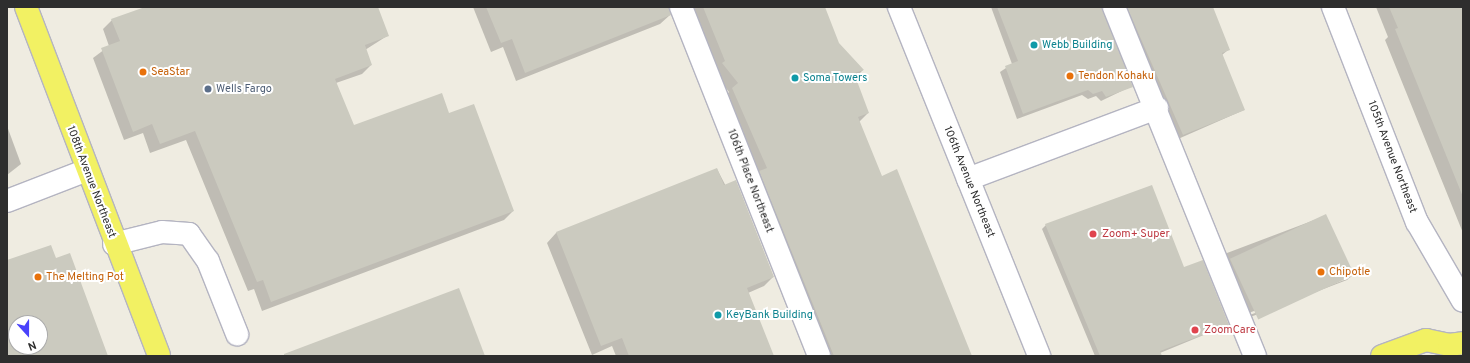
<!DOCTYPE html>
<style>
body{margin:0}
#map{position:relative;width:1470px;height:363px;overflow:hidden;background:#efece1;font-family:Overpass,sans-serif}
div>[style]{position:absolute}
.shadow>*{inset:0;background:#0003}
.building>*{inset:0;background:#cbcabf;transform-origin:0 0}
.roads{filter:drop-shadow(1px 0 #b4b4c1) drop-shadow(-1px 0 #b4b4c1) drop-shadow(0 1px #b4b4c1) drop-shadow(0 -1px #b4b4c1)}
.minor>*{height:22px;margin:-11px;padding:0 11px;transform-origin:11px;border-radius:11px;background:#fff}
.major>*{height:22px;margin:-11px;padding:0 11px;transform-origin:11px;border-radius:11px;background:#f2f163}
.dots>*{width:11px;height:11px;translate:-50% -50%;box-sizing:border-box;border:2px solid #fff;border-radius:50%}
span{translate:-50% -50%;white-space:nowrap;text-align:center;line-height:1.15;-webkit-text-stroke:4px #fff;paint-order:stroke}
.culture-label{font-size:11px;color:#0d838f}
.left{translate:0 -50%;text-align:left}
.food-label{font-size:11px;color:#c56008}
.service-label{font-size:11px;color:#4e5e75}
.street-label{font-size:11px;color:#2e2e2e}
.health-label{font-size:11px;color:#be3a42}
.frame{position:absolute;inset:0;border:8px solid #2e2e2e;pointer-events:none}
.north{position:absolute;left:8px;top:315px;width:40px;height:40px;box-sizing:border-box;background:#fff;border:1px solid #ababab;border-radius:50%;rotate:159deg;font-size:11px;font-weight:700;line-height:16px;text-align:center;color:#2e2e2e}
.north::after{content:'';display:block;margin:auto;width:14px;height:18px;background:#4a42fb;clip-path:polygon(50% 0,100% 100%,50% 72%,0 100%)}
</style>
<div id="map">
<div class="shadow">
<i style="clip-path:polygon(148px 7px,377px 7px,387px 36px,365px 50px,371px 65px,362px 74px,336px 83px,353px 126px,449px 114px,513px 211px,504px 220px,262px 311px,254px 289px,248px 291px,186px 140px,150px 153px,143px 133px,124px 140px,93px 58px,109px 46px,103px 29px,112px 20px)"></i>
<i style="clip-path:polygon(473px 7px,668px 7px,670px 15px,660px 24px,516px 81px,503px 47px,491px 52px)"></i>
<i style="clip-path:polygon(680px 7px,824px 7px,838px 43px,863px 70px,855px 78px,868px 113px,859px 122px,881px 177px,971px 356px,821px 356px,723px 98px,729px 92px,714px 73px)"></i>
<i style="clip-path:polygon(991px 7px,1102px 7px,1132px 86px,1101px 101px,1096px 96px,1088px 99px,1082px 95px,1017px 119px,1000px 72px,1012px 64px)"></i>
<i style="clip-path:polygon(1120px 7px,1212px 7px,1228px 50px,1222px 55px,1244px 110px,1178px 139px)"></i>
<i style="clip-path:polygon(1376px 7px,1463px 7px,1463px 233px,1385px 40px,1388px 37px)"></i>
<i style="clip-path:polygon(7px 126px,21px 164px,7px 175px)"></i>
<i style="clip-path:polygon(717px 169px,773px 277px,764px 286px,748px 293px,773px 356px,616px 356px,612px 346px,592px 355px,547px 243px,556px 233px)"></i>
<i style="clip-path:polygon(evenodd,1325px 216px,1353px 275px,1347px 280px,1245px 319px,1221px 259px,1227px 253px,1325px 216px,1347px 276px,1347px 279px,1247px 316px,1246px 314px,1347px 276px)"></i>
<i style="clip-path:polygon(1046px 225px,1183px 268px,1228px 325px,1160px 353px,1161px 356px,1095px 356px,1042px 229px)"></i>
</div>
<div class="building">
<i style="clip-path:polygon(145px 7px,378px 7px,389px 36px,365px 45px,372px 65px,335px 79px,354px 125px,442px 93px,449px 113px,474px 104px,514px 211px,271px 302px,263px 280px,257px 282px,195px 131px,160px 144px,152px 124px,133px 132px,101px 48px,120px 41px,111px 19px)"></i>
<i style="clip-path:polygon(486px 7px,669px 7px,671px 15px,525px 73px,512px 39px,501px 43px)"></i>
<i style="clip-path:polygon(703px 7px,825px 7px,839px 43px,864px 70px,854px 73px,869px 113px,858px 117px,882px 176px,897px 169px,972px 356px,834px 356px,759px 171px,767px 168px,732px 88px,738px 83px,722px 63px,725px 61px)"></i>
<i style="clip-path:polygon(997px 7px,1102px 7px,1133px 87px,1106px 97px,1102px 91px,1093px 94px,1088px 90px,1023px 114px,1005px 66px,1018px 61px)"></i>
<i style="clip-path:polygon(1127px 7px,1213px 7px,1230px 50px,1222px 53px,1245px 110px,1183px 135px)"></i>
<i style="clip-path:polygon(1389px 7px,1463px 7px,1463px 197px,1395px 29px,1398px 28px)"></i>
<i style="clip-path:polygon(717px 168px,724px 185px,736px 180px,774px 277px,747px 288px,774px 356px,629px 356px,622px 338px,601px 346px,556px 232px)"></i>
<i style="clip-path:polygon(1152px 185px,1184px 267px,1203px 260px,1229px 325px,1160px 351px,1162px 356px,1100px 356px,1045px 224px)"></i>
<i style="left:1326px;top:214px;width:67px;height:106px;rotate:65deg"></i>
<i style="clip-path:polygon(evenodd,51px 245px,56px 258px,70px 253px,108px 356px,7px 356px,7px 260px,51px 245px,16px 323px,40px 323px,40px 347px,16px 347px,16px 323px)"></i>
<i style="clip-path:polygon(459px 288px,485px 356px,284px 356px,284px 354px)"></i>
</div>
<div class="roads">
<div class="minor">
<i style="left:681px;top:7px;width:375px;rotate:68.4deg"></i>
<i style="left:899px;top:7px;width:376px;rotate:68.1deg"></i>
<i style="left:1114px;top:7px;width:376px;rotate:68deg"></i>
<i style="left:1333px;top:7px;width:231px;rotate:68.7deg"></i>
<i style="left:1417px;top:222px;width:91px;rotate:59.8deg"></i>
<i style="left:968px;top:179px;width:202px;rotate:-20.6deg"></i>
<i style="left:7px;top:201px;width:86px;rotate:-21.2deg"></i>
<i style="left:114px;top:244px;width:49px;rotate:-14deg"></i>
<i style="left:162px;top:232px;width:27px;rotate:4deg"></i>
<i style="left:189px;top:234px;width:33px;rotate:55deg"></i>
<i style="left:208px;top:261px;width:79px;rotate:68.3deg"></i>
</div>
<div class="major">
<i style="left:26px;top:7px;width:373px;rotate:69.1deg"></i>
<i style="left:1382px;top:356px;width:47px;rotate:-20deg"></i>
<i style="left:1426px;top:340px;width:24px;rotate:12deg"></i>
<i style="left:1449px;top:345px;width:14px;rotate:-8deg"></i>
</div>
</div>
<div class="dots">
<i style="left:1034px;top:45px;background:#0f9aa8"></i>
<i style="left:143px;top:72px;background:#e8710a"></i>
<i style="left:1070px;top:76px;background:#e8710a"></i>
<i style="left:795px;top:78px;background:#0f9aa8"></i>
<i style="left:208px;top:89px;background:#5c6f8a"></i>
<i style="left:1093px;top:234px;background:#e0444e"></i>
<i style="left:1321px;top:272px;background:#e8710a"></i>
<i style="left:38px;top:277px;background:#e8710a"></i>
<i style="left:718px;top:315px;background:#0f9aa8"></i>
<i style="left:1195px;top:330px;background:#e0444e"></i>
</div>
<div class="culture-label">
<span class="left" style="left:1042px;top:45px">Webb Building</span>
<span class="left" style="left:803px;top:78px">Soma Towers</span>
<span class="left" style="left:726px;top:315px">KeyBank Building</span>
</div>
<div class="food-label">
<span class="left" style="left:151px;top:72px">SeaStar</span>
<span class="left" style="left:1078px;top:76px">Tendon Kohaku</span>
<span class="left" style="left:1329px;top:272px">Chipotle</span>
<span class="left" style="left:46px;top:277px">The Melting Pot</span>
</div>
<div class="service-label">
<span class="left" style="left:216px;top:89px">Wells Fargo</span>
</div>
<div class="street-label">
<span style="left:1392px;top:157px;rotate:69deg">105th Avenue Northeast</span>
<span style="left:750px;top:181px;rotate:69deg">106th Place Northeast</span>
<span style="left:91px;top:182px;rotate:69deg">108th Avenue Northeast</span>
<span style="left:969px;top:182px;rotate:68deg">106th Avenue Northeast</span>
</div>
<div class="health-label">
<span class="left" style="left:1102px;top:234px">Zoom+ Super</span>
<span class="left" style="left:1204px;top:330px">ZoomCare</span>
</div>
<div class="frame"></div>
<div class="north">N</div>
</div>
